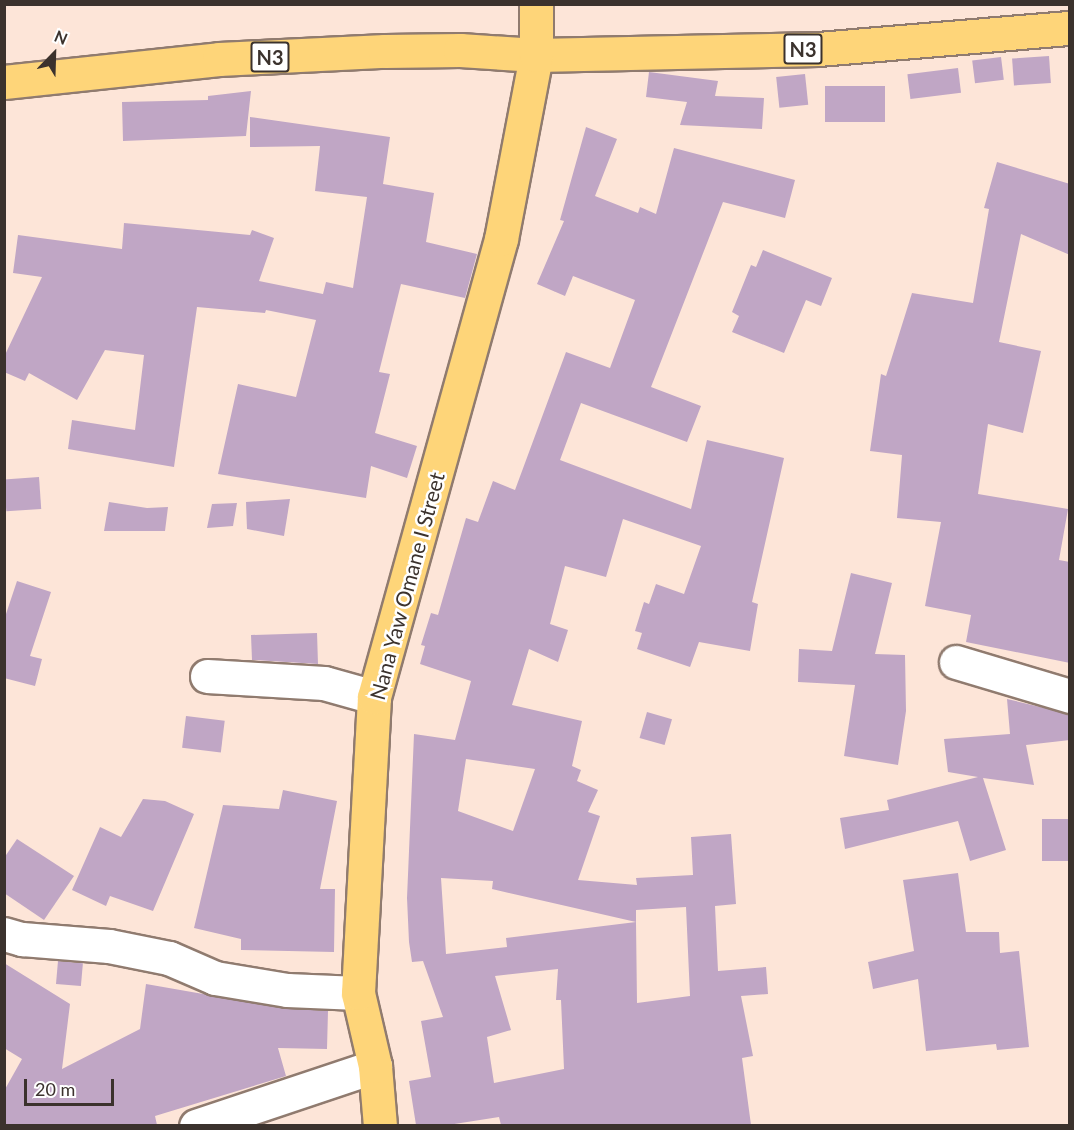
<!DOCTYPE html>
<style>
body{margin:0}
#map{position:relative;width:1074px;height:1130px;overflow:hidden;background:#fde5d8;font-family:Lato,sans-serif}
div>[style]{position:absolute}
.building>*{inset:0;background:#c0a6c5;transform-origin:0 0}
.roads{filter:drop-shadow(2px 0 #907b6f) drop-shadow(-2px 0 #907b6f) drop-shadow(0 2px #907b6f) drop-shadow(0 -2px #907b6f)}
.minor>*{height:33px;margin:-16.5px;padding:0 16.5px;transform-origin:16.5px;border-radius:16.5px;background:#fff}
.major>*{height:33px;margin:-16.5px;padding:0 16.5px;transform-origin:16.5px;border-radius:16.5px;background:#fed579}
span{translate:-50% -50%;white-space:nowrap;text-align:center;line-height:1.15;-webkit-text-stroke:5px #fff;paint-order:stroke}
.shield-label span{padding:2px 4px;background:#fff;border:2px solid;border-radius:4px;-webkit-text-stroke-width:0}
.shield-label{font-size:20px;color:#3b322d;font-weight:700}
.street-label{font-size:21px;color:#3b322d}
.frame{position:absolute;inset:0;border:6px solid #3b322d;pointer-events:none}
.north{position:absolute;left:24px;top:24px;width:60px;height:60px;-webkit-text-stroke:4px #fff;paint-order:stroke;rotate:23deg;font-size:16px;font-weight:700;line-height:24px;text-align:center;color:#3b322d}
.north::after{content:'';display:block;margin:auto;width:21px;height:27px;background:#3b322d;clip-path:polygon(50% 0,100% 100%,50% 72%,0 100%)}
.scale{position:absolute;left:24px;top:1079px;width:90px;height:27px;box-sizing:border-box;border:3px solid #3b322d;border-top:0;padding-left:8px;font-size:18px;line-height:21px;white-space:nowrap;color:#3b322d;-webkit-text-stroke:4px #fff;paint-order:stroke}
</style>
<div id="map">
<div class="building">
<i style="left:1049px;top:56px;width:27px;height:37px;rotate:86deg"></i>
<i style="left:1001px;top:57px;width:23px;height:29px;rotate:83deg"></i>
<i style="left:958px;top:68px;width:25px;height:51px;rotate:83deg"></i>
<i style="clip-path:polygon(649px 72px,718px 81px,715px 96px,764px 98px,762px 129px,680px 125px,687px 102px,646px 97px)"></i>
<i style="left:805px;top:74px;width:31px;height:29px;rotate:84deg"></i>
<i style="left:885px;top:86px;width:36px;height:60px;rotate:90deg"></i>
<i style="clip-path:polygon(251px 91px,246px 136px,123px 141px,122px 102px,208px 100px,208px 96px)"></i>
<i style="clip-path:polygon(250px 117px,390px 137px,383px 184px,434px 193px,426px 242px,477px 254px,465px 298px,401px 284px,379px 372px,390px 374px,375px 433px,417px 446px,407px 478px,371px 466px,366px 498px,218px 474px,238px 384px,296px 397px,316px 320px,266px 310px,265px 313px,197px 307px,174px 467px,68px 449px,72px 420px,135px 430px,144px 355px,105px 350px,77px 400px,29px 373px,25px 381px,4px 372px,4px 357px,42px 277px,13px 273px,18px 235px,122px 249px,124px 223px,250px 235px,252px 230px,274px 238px,259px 281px,323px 294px,326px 282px,353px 288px,367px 197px,315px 191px,320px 146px,250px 147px)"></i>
<i style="clip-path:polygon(evenodd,586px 127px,617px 139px,595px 196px,638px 213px,640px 207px,656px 214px,674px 148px,795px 180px,785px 218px,723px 202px,651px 387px,701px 406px,687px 442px,581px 403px,560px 460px,691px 509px,707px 440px,784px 458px,752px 602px,758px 604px,750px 651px,699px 642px,690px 667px,637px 649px,642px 633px,635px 631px,644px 602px,649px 604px,656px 584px,684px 594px,701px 546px,623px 519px,606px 577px,565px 566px,550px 624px,568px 630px,558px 662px,529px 649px,512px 705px,582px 721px,572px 766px,581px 770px,577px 781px,598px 790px,588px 812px,600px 816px,578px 880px,637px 885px,636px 878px,693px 875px,691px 837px,731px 834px,736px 904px,715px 906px,718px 971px,766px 967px,768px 994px,741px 996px,753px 1056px,742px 1058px,751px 1125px,501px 1125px,499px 1117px,448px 1125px,416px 1125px,409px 1081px,431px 1077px,421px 1021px,443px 1017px,423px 961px,412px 962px,409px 942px,407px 898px,414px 734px,455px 740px,471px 681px,420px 664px,425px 646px,421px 645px,431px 613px,438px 615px,466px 518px,478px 522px,493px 481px,515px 490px,566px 352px,610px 368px,635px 300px,573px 276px,565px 296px,537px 284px,564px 221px,560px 220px,586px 127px,466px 759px,535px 769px,513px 831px,458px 811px,466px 759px,586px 127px,441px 878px,493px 881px,492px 889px,636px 922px,636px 910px,686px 907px,690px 996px,637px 1003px,636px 922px,506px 938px,507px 947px,446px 954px,441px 878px,586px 127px,558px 969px,556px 1000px,561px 1000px,564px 1069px,494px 1083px,487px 1037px,511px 1030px,495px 976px,558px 969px)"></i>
<i style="clip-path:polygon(997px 162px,1070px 184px,1070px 255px,1021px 234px,999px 342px,1041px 351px,1023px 433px,988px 424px,978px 494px,1068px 509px,1059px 560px,1070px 562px,1070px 663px,966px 642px,971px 615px,925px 606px,941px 522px,897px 518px,902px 455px,870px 451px,881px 374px,886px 376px,912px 293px,973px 303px,989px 209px,984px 208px)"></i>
<i style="clip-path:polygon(763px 250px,832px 278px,821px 306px,806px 300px,784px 353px,732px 332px,739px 316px,732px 312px,751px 265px,756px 267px)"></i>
<i style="left:39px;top:477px;width:32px;height:35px;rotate:86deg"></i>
<i style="clip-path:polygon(290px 499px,284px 536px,247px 529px,246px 502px)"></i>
<i style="clip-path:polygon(109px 502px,147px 508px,168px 507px,165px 531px,104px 531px)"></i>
<i style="clip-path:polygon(237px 503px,233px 526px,207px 528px,212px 504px)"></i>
<i style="clip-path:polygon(851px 573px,892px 583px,875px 654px,905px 655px,906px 711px,898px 765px,844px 756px,855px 685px,798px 682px,799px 649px,832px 651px)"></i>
<i style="clip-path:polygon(17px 581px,51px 592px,30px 656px,42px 659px,35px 686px,4px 678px,4px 620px)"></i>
<i style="clip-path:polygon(317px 633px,318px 664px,252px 660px,251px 635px)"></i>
<i style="clip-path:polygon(1007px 699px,1070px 714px,1070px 740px,1026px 745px,1034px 785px,983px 778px,1006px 850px,970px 861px,958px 821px,845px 849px,840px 818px,889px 810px,887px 800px,978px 777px,948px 772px,944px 739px,1010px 734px)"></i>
<i style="left:647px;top:712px;width:26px;height:27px;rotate:16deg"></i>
<i style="left:186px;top:716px;width:39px;height:32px;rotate:7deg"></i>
<i style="clip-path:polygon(283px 790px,337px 801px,320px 889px,335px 889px,334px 952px,241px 950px,241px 939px,194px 928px,223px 805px,279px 809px)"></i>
<i style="clip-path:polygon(143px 799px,165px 801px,194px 814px,153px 911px,110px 896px,106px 906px,72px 890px,100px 827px,121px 837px)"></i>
<i style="left:1070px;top:819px;width:42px;height:28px;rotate:90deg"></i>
<i style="clip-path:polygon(17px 839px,74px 876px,44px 920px,4px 893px,4px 858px)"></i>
<i style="clip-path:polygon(958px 873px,966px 932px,999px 932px,1000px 953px,1019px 951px,1029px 1047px,997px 1050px,996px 1044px,926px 1051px,918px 979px,873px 989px,868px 962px,914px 951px,903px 880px)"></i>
<i style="left:58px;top:961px;width:25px;height:23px;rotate:5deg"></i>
<i style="clip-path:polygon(4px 963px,70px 1004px,62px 1069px,140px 1029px,146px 984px,284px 1008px,328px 1011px,327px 1049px,278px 1048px,286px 1076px,155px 1116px,157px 1125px,4px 1125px,4px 1091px,22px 1059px,4px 1048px)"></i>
</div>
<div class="roads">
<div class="minor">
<i style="left:956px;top:662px;width:119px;rotate:16.6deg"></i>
<i style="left:207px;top:676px;width:117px;rotate:3.4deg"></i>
<i style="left:324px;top:683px;width:52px;rotate:15.6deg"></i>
<i style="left:4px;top:934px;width:19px;rotate:16deg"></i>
<i style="left:22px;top:939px;width:87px;rotate:4.6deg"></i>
<i style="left:109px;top:946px;width:61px;rotate:11.3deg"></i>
<i style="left:169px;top:958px;width:50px;rotate:23.5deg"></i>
<i style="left:215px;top:978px;width:73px;rotate:9.5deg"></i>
<i style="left:287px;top:990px;width:71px;rotate:2.4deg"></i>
<i style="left:196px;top:1126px;width:189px;rotate:-18.5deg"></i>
</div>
<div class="major">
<i style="left:4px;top:82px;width:216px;rotate:-6.1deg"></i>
<i style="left:219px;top:59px;width:166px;rotate:-2.8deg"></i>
<i style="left:385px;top:51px;width:75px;rotate:-0.8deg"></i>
<i style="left:460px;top:50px;width:76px;rotate:3.8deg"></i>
<i style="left:536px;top:55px;width:282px;rotate:-1.2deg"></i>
<i style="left:818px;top:49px;width:253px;rotate:-4.8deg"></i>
<i style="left:380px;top:1126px;width:60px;rotate:-94.8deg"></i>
<i style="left:375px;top:1066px;width:75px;rotate:-103.1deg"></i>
<i style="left:358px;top:993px;width:296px;rotate:-86.9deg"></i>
<i style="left:374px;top:697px;width:475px;rotate:-74.5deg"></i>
<i style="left:501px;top:239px;width:187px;rotate:-79.2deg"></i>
<i style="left:536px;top:55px;width:51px;rotate:-90deg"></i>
</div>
</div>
<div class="shield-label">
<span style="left:803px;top:49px">N3</span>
<span style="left:270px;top:57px">N3</span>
</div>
<div class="street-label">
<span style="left:407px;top:586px;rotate:-75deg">Nana Yaw Omane I Street</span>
</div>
<div class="frame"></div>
<div class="north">N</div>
<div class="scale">20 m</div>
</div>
